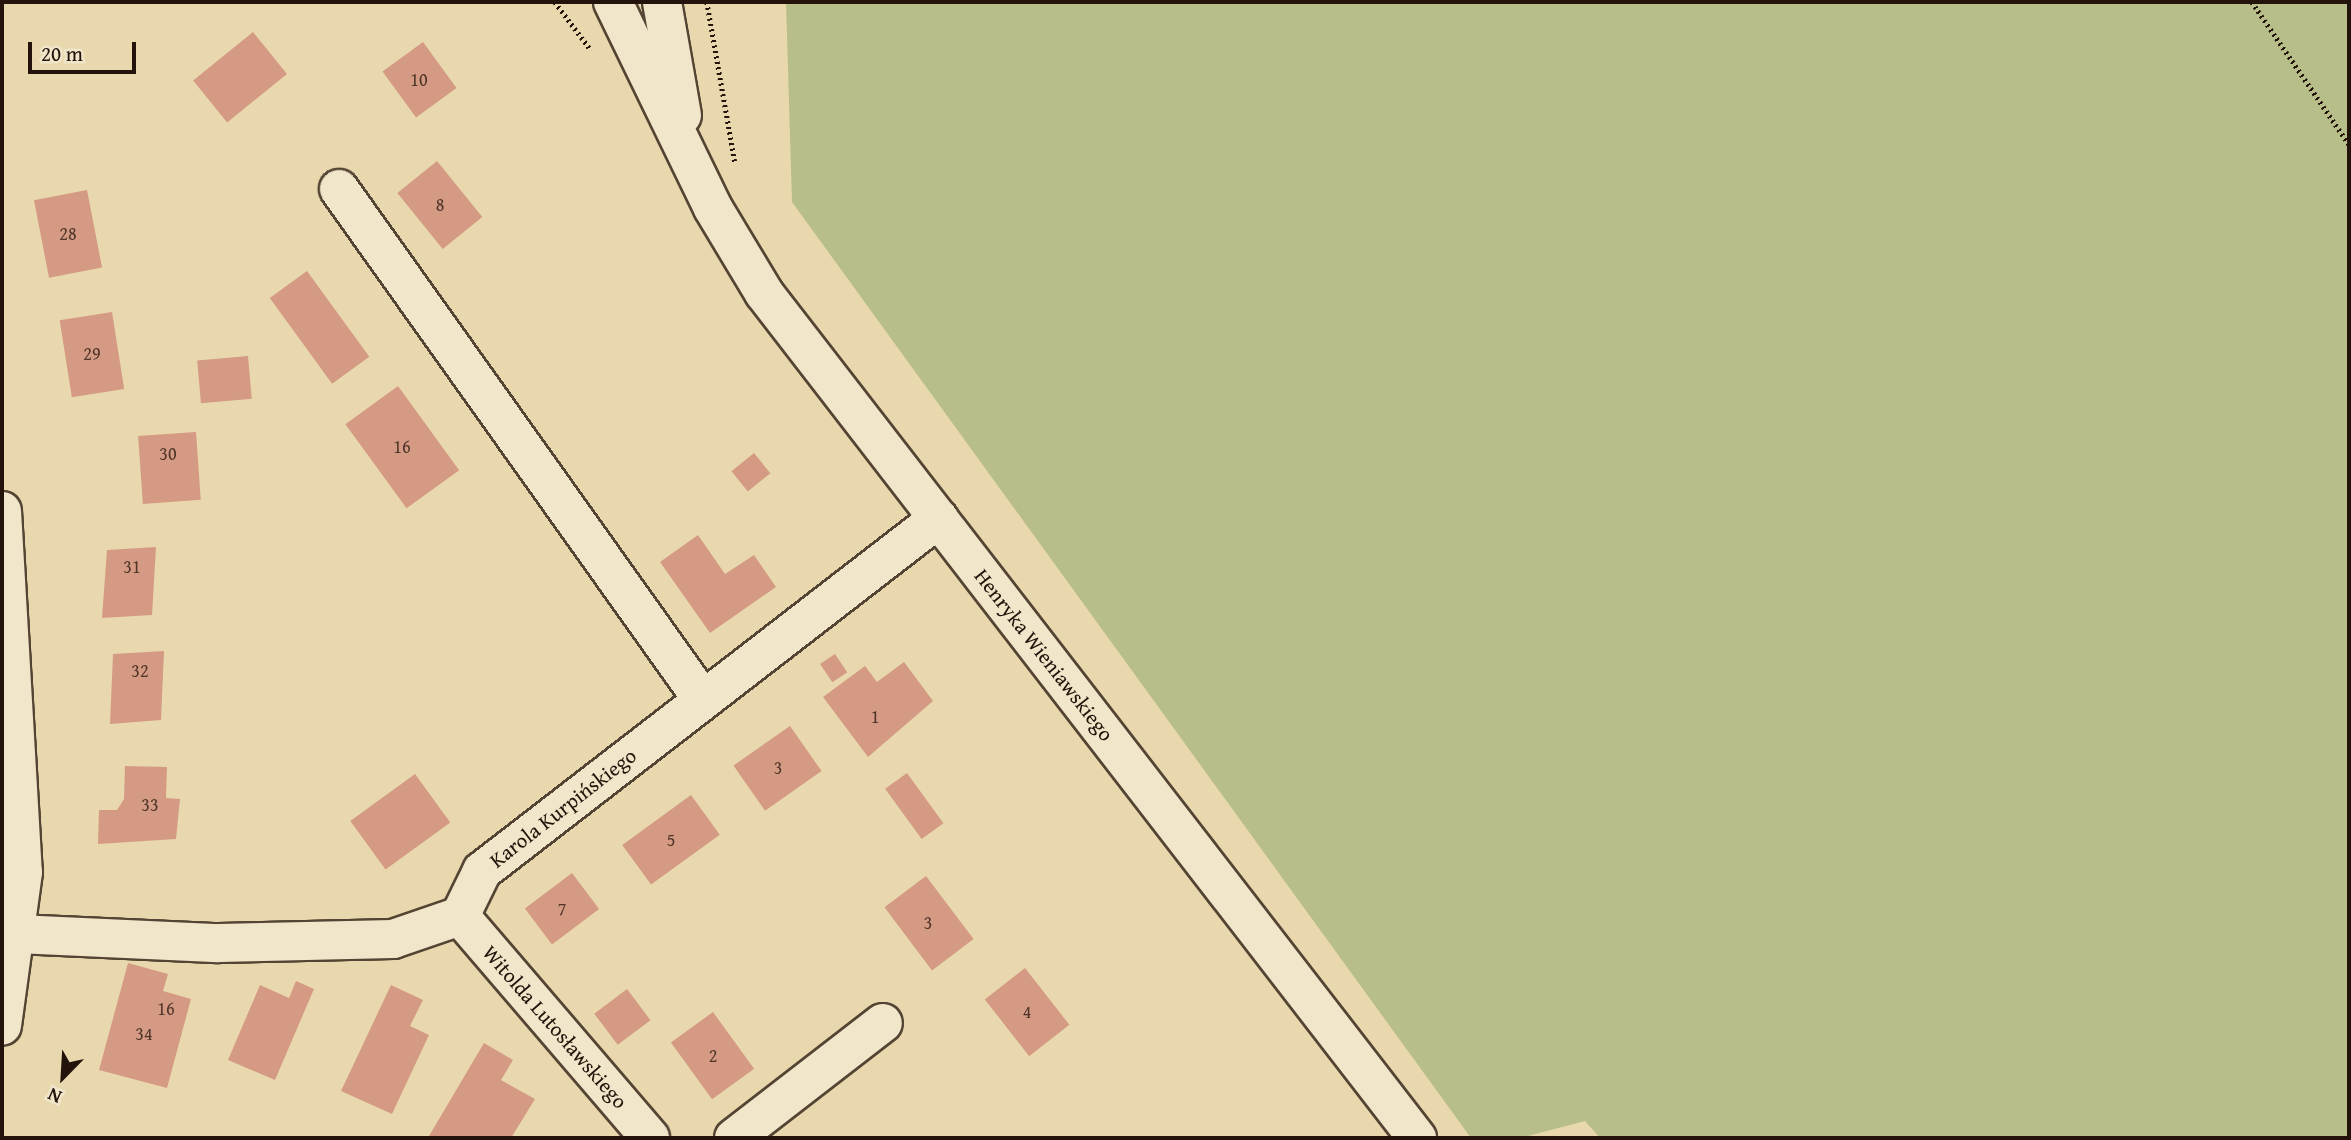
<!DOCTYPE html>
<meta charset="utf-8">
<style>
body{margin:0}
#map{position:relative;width:2351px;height:1140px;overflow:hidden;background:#e9d8ad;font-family:"Gentium Book Plus",serif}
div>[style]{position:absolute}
.green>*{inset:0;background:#b8be89}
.building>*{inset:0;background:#d49a84;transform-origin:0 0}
.path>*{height:4.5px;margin-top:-2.25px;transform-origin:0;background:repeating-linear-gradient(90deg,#23130a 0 2px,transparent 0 5.5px)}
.roads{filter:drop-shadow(2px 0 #544433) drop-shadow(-2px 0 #544433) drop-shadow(0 2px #544433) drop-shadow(0 -2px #544433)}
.street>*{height:38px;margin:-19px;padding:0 19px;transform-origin:19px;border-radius:19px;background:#f1e6ca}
span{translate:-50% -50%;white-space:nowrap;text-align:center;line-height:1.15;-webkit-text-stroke:5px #f1e6ca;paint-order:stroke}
.number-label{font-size:18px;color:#4f3528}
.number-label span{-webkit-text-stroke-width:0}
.street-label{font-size:21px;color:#23130a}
.frame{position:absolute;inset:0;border:4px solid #23130a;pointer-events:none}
.north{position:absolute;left:28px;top:1042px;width:70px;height:70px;-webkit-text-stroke:5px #f1e6ca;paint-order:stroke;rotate:204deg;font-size:19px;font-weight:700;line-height:28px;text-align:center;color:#23130a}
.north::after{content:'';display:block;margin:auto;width:24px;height:32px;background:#23130a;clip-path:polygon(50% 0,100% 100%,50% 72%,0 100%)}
.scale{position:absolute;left:28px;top:42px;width:108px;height:32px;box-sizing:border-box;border:4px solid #23130a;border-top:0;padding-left:9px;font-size:21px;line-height:24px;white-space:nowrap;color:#23130a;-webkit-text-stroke:5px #f1e6ca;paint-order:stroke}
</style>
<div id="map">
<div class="green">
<i style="clip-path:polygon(786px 2px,2349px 2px,2349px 1138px,1600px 1138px,1585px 1121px,1520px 1138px,1471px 1138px,792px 202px)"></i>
</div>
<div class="building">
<i style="left:253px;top:32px;width:54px;height:77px;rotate:51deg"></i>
<i style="left:423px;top:42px;width:57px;height:50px;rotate:54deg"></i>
<i style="left:437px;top:161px;width:72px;height:51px;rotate:51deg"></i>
<i style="left:87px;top:190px;width:79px;height:54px;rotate:79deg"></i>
<i style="left:307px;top:271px;width:106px;height:46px;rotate:54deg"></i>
<i style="left:112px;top:312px;width:78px;height:53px;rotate:81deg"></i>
<i style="left:248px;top:356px;width:43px;height:51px;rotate:85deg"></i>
<i style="left:398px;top:386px;width:104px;height:65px;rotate:54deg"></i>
<i style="left:196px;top:432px;width:68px;height:58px;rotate:86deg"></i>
<i style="left:754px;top:453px;width:26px;height:29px;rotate:51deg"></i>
<i style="clip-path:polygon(698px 535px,725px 574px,754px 555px,776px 587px,710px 633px,660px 562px)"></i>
<i style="clip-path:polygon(156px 547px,152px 615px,102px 618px,107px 550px)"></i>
<i style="clip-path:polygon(164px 651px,161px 720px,110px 724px,113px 654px)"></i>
<i style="left:835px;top:654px;width:22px;height:18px;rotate:56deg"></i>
<i style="clip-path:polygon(904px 662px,933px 701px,868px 757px,823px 697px,865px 666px,877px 682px)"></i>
<i style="left:790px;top:726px;width:55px;height:69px;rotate:55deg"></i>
<i style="clip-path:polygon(125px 766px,167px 767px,166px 798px,180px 799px,176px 839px,98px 844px,99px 810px,117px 810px,124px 799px)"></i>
<i style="left:907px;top:773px;width:62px;height:27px;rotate:54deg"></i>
<i style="left:415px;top:774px;width:60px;height:80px;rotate:54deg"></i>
<i style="left:691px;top:795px;width:49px;height:85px;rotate:54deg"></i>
<i style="left:572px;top:873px;width:45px;height:59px;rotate:53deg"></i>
<i style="left:926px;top:876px;width:79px;height:52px;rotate:53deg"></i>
<i style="clip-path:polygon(128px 963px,168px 974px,163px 991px,191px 999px,167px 1088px,99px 1070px)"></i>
<i style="left:1025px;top:968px;width:72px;height:51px;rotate:52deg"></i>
<i style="clip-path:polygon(296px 981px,314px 989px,275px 1080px,228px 1060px,260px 985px,289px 998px)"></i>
<i style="clip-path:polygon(391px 985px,423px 1000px,410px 1026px,429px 1035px,392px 1114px,341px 1091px)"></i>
<i style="left:627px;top:989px;width:39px;height:41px;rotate:53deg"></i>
<i style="left:713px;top:1012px;width:70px;height:52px;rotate:54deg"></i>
<i style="clip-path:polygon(484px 1043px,513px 1060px,501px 1080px,535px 1099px,511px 1138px,434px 1138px,429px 1136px)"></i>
</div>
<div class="path">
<i style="left:555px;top:2px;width:60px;rotate:53.1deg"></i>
<i style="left:707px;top:2px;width:162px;rotate:80.1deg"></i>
<i style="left:2252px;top:2px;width:172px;rotate:55.7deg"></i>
</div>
<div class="roads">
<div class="street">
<i style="left:613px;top:2px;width:229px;rotate:64.1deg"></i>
<i style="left:713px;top:208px;width:99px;rotate:59deg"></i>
<i style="left:764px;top:293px;width:1068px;rotate:52.3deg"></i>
<i style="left:662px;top:2px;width:115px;rotate:80deg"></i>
<i style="left:339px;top:189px;width:627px;rotate:54.54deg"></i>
<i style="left:2px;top:511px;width:362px;rotate:86.7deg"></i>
<i style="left:23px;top:872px;width:155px;rotate:97.8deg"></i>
<i style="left:460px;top:916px;width:292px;rotate:49.4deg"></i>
<i style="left:17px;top:934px;width:202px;rotate:2.6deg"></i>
<i style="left:219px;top:943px;width:174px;rotate:-1.3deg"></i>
<i style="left:393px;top:939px;width:71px;rotate:-18.9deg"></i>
<i style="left:460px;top:916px;width:50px;rotate:-63.9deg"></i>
<i style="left:482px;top:871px;width:577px;rotate:-37.68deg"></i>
<i style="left:734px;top:1138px;width:188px;rotate:-37.7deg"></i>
</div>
</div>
<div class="number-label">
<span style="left:419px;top:80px">10</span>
<span style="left:440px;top:205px">8</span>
<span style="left:68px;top:234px">28</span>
<span style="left:92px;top:354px">29</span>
<span style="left:402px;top:447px">16</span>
<span style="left:168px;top:454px">30</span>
<span style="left:132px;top:567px">31</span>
<span style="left:140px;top:671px">32</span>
<span style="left:875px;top:717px">1</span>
<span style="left:778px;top:768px">3</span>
<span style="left:150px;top:805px">33</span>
<span style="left:671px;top:840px">5</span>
<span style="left:562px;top:909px">7</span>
<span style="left:928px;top:923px">3</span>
<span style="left:166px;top:1009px">16</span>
<span style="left:1027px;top:1012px">4</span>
<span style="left:144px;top:1034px">34</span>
<span style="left:713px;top:1056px">2</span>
</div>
<div class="street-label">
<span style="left:1044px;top:655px;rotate:52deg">Henryka Wieniawskiego</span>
<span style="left:563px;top:808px;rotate:-38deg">Karola Kurpińskiego</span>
<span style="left:555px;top:1027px;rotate:49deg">Witolda Lutosławskiego</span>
</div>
<div class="frame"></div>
<div class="north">N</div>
<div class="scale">20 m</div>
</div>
